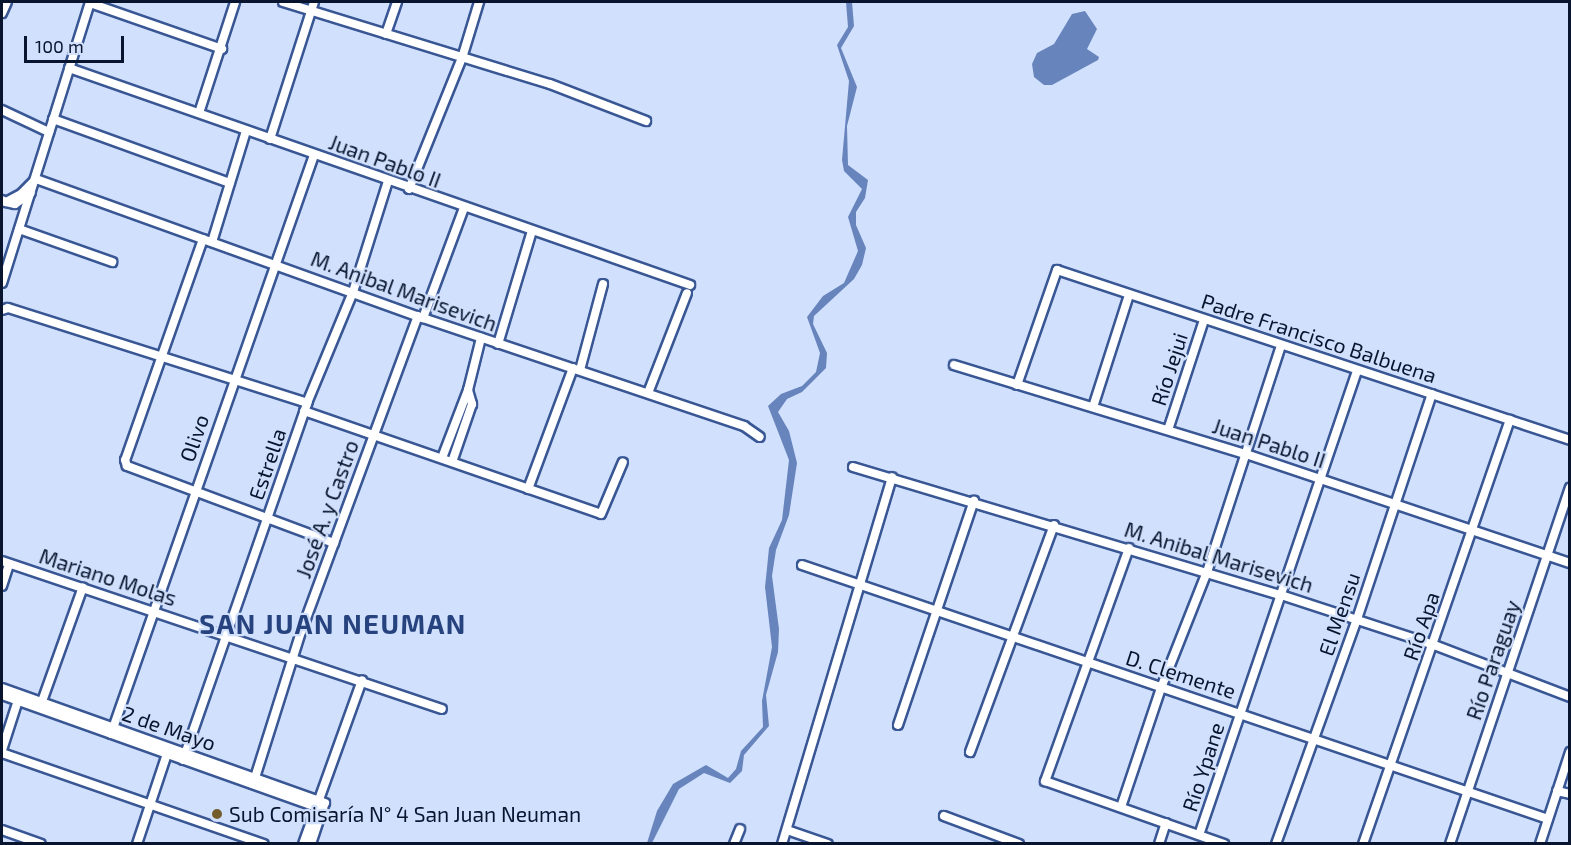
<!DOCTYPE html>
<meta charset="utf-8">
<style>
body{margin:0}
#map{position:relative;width:1571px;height:845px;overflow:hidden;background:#d1e0fc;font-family:"Exo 2",sans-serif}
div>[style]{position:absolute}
.water>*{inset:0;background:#6784bc}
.roads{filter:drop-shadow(2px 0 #395794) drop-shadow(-2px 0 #395794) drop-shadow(0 2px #395794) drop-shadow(0 -2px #395794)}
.minor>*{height:8px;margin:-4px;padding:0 4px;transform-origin:4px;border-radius:4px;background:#fff}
.dots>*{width:16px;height:16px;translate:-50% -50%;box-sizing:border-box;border:3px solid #d1e0fc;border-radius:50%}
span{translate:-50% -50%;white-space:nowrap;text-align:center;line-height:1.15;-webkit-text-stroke:4.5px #d1e0fc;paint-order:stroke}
.street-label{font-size:21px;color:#09152e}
.poi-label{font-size:21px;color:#09152e}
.left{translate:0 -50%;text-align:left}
.district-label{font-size:27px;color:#27437f;font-weight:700;letter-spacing:1.5px}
.frame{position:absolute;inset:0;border:3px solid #09152e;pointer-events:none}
.scale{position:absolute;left:24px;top:36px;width:100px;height:27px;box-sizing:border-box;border:3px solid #09152e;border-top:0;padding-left:8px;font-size:18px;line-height:21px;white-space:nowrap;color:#09152e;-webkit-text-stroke:4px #d1e0fc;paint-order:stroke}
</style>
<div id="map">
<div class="water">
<i style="clip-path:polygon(846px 2px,852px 2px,854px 26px,841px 48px,857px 87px,847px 126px,848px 165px,868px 180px,865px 198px,856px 212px,856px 225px,866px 248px,862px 265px,854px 279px,814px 316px,813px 324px,827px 353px,826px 368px,802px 392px,787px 399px,778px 412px,789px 431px,797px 463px,789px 515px,776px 550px,772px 576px,779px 629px,778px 652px,766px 695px,769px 726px,744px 755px,742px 771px,730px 783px,704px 773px,679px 789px,652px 843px,647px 843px,657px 811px,673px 784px,706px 765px,728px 778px,736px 769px,741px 751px,763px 727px,762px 701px,772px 647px,765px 587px,767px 568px,769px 548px,782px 520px,789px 460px,768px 406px,781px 394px,802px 386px,816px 372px,820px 353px,807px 317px,823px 296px,844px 283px,858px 251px,848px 217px,862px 189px,844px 171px,842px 160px,849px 81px,837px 45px,848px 27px)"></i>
<i style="clip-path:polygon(1085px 11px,1097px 29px,1087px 49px,1099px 57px,1098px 60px,1052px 85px,1044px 85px,1034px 77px,1032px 64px,1037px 53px,1054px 44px,1072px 14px)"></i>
</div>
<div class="roads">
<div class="minor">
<i style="left:283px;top:2px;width:279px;rotate:17.1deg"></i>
<i style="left:550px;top:84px;width:103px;rotate:21.1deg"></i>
<i style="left:90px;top:3px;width:140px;rotate:19.2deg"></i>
<i style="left:2px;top:13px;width:12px;rotate:-66deg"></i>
<i style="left:386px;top:34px;width:34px;rotate:-71deg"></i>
<i style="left:69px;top:68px;width:658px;rotate:19.26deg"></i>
<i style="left:2px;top:110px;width:52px;rotate:25.1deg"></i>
<i style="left:199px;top:113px;width:117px;rotate:-72deg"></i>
<i style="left:53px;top:119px;width:188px;rotate:19.9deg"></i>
<i style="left:270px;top:139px;width:144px;rotate:-72.2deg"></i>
<i style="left:409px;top:189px;width:141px;rotate:-68deg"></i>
<i style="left:462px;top:58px;width:59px;rotate:-73.1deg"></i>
<i style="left:2px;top:200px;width:4px;rotate:27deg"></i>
<i style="left:6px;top:202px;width:17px;rotate:-28deg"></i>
<i style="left:21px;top:194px;width:21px;rotate:-45deg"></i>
<i style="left:36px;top:179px;width:411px;rotate:19.8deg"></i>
<i style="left:423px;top:318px;width:339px;rotate:18.6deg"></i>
<i style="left:744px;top:426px;width:19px;rotate:35deg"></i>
<i style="left:6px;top:202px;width:9px;rotate:13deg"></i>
<i style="left:15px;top:204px;width:19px;rotate:-35deg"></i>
<i style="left:19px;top:229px;width:99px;rotate:19.5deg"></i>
<i style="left:203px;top:239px;width:234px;rotate:109.4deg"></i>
<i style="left:125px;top:460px;width:6px;rotate:72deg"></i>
<i style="left:127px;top:466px;width:221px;rotate:20.4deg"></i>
<i style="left:212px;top:242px;width:116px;rotate:-73deg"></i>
<i style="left:2px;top:283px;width:294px;rotate:-72.6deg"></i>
<i style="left:2px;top:310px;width:6px;rotate:-18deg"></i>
<i style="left:8px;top:308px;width:314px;rotate:17.6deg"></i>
<i style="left:423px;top:318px;width:117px;rotate:-69.6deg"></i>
<i style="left:498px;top:344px;width:118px;rotate:-73.3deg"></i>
<i style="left:954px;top:365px;width:305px;rotate:17deg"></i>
<i style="left:1246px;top:454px;width:342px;rotate:18.6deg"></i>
<i style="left:580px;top:370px;width:89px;rotate:-75deg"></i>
<i style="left:1017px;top:385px;width:122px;rotate:-70.8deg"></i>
<i style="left:1057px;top:270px;width:540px;rotate:18.33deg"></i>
<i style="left:468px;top:390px;width:54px;rotate:-76deg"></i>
<i style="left:648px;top:393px;width:107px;rotate:-68.7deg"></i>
<i style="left:1093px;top:407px;width:118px;rotate:-72.2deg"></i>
<i style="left:304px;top:411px;width:314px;rotate:19.1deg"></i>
<i style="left:601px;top:514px;width:56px;rotate:-67.1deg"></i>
<i style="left:1168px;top:430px;width:116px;rotate:-71.9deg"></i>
<i style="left:442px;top:458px;width:73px;rotate:-69.1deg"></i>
<i style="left:468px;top:390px;width:15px;rotate:74deg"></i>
<i style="left:472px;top:404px;width:61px;rotate:109deg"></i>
<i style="left:853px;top:467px;width:447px;rotate:16.7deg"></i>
<i style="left:1281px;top:595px;width:161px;rotate:18.1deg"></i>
<i style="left:1434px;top:645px;width:146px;rotate:20.9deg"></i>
<i style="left:528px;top:489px;width:129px;rotate:-69.6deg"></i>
<i style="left:1129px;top:548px;width:248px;rotate:109.8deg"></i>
<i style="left:1045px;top:781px;width:190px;rotate:19.4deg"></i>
<i style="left:2px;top:561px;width:464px;rotate:18.6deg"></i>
<i style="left:802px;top:565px;width:788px;rotate:18.8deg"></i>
<i style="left:2px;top:586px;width:23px;rotate:-72deg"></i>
<i style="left:2px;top:688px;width:343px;rotate:19.6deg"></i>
<i style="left:2px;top:695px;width:341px;rotate:19.6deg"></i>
<i style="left:40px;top:707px;width:127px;rotate:-70.3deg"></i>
<i style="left:898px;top:725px;width:237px;rotate:-71.3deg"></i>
<i style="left:111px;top:734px;width:614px;rotate:-70.68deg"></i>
<i style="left:2px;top:750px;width:56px;rotate:-72.2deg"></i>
<i style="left:970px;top:752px;width:242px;rotate:-69.7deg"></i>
<i style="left:2px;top:753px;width:277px;rotate:19.2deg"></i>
<i style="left:183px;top:760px;width:378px;rotate:-70.8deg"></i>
<i style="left:307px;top:403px;width:120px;rotate:-67.5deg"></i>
<i style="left:353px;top:292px;width:116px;rotate:-72.5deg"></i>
<i style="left:253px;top:784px;width:159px;rotate:-72.5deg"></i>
<i style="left:301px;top:632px;width:337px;rotate:-69.7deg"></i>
<i style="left:1557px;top:791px;width:13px;rotate:13deg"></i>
<i style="left:1121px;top:807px;width:126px;rotate:-71.4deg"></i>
<i style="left:1161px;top:688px;width:125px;rotate:-68.4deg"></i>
<i style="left:1207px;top:572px;width:239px;rotate:-71.9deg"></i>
<i style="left:944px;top:816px;width:80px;rotate:20.5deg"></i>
<i style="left:2px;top:830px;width:41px;rotate:19.7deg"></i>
<i style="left:787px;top:830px;width:43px;rotate:18.9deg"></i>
<i style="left:1199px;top:835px;width:491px;rotate:-71.2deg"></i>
<i style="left:137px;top:844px;width:98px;rotate:-71.6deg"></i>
<i style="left:303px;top:844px;width:174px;rotate:-70.2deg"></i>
<i style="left:311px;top:844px;width:41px;rotate:-71.6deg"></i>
<i style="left:734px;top:844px;width:16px;rotate:-68deg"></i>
<i style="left:782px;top:844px;width:383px;rotate:-73.3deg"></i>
<i style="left:1159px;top:844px;width:22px;rotate:-72deg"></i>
<i style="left:1276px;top:844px;width:239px;rotate:-70.2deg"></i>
<i style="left:1357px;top:619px;width:237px;rotate:-71.6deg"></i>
<i style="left:1363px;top:844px;width:449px;rotate:-70.9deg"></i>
<i style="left:1450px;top:844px;width:376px;rotate:-71.4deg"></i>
<i style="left:1540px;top:844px;width:97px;rotate:-71.9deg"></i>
</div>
</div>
<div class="dots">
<i style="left:217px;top:814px;background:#745d2d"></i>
</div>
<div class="street-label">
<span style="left:385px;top:161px;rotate:20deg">Juan Pablo II</span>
<span style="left:404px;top:291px;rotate:20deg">M. Anibal Marisevich</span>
<span style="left:1319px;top:338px;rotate:18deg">Padre Francisco Balbuena</span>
<span style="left:1169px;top:369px;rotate:-72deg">Río Jejui</span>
<span style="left:194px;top:438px;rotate:-71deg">Olivo</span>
<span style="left:1269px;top:443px;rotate:18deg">Juan Pablo II</span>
<span style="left:267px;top:464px;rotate:-71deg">Estrella</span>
<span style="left:327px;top:509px;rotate:-70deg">José A. y Castro</span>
<span style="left:1219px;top:557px;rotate:17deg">M. Anibal Marisevich</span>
<span style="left:108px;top:577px;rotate:18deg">Mariano Molas</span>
<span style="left:1339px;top:614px;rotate:-71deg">El Mensu</span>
<span style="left:1421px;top:626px;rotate:-71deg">Río Apa</span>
<span style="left:1493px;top:660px;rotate:-71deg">Río Paraguay</span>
<span style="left:1181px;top:674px;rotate:18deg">D. Clemente</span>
<span style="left:169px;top:728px;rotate:19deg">2 de Mayo</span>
<span style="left:1203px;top:767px;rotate:-72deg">Río Ypane</span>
</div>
<div class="poi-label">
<span class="left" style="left:229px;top:814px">Sub Comisaría N° 4 San Juan Neuman</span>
</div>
<div class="district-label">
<span style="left:333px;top:624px">SAN JUAN NEUMAN</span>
</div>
<div class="frame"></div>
<div class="scale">100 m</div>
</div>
